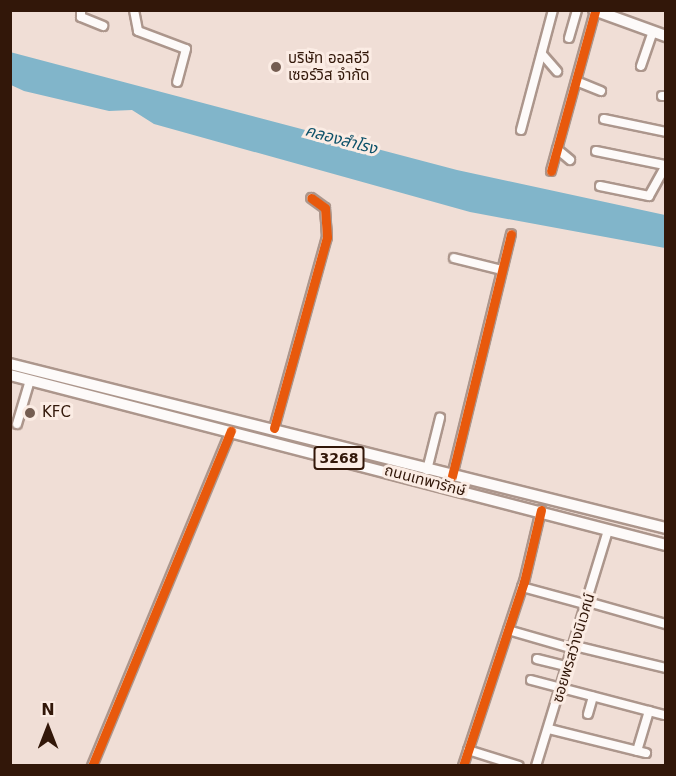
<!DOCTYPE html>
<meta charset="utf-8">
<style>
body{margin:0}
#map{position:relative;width:676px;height:776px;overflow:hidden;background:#f0ded6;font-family:"DejaVu Sans","Noto Sans Thai",sans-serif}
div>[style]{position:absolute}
.water>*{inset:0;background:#81b5ca}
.roads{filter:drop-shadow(2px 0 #ac968c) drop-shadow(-2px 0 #ac968c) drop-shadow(0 2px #ac968c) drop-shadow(0 -2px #ac968c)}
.minor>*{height:8px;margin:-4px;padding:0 4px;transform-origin:4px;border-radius:4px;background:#fdfaf9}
.major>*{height:10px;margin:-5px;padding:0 5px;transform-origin:5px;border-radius:5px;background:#fdfaf9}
.cycleway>*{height:9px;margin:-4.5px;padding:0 4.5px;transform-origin:4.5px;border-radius:4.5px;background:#e8590c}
.dots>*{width:16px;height:16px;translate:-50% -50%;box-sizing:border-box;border:3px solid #fbece4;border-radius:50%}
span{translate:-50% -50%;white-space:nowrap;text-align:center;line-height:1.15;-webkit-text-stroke:6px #fbece4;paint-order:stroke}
.shield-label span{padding:2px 4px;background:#fbece4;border:2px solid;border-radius:4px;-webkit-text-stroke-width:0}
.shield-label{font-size:14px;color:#321709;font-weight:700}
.poi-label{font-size:15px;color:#321709}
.left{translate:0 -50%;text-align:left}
.street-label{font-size:15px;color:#321709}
.water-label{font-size:16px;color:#0e526a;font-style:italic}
.frame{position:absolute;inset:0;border:12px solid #321709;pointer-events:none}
.north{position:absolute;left:18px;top:698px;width:60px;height:60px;-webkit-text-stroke:4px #fbece4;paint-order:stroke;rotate:0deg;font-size:16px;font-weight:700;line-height:24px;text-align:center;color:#321709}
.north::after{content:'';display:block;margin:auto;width:21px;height:27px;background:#321709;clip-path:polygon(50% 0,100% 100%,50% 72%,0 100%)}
</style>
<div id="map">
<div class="water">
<i style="clip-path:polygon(10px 52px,457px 170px,665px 215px,665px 248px,470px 212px,154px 124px,132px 110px,109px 111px,24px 91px,11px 85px)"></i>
</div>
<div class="roads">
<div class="minor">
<i style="left:81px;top:10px;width:7px;rotate:90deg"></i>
<i style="left:81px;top:17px;width:24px;rotate:22deg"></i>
<i style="left:134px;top:10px;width:21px;rotate:79deg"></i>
<i style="left:138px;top:31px;width:51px;rotate:20.6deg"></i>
<i style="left:186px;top:49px;width:34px;rotate:105deg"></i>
<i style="left:569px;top:38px;width:29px;rotate:-74deg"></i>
<i style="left:542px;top:54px;width:23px;rotate:49deg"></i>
<i style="left:641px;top:66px;width:37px;rotate:-71deg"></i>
<i style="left:576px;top:81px;width:27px;rotate:22deg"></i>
<i style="left:662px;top:96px;width:4px"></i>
<i style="left:604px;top:119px;width:63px;rotate:11.8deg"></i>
<i style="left:521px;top:130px;width:124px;rotate:-75.1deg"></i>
<i style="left:557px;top:149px;width:17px;rotate:40deg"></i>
<i style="left:596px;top:151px;width:70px;rotate:11.5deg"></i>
<i style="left:551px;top:171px;width:166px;rotate:-74.6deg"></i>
<i style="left:600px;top:186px;width:50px;rotate:11.5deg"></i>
<i style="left:649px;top:196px;width:35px;rotate:-61deg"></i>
<i style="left:454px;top:258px;width:49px;rotate:14deg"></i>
<i style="left:17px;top:424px;width:46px;rotate:-73.5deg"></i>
<i style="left:274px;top:428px;width:198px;rotate:-74.5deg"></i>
<i style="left:327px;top:237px;width:29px;rotate:-94deg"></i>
<i style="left:325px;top:208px;width:17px;rotate:-144deg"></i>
<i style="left:427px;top:470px;width:54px;rotate:-76deg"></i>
<i style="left:452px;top:476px;width:249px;rotate:-76.3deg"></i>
<i style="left:522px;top:587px;width:68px;rotate:15.3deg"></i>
<i style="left:588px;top:602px;width:81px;rotate:15.8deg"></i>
<i style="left:508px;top:630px;width:69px;rotate:16.1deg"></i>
<i style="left:575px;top:646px;width:94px;rotate:13.6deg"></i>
<i style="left:537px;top:659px;width:32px;rotate:14deg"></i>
<i style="left:531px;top:680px;width:138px;rotate:14.7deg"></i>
<i style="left:588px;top:714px;width:18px;rotate:-74deg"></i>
<i style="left:549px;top:729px;width:100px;rotate:13.9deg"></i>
<i style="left:468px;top:750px;width:53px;rotate:17.4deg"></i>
<i style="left:637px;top:751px;width:42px;rotate:-73.3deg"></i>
<i style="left:92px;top:766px;width:363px;rotate:-67.5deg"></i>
<i style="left:463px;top:766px;width:194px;rotate:-71.7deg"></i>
<i style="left:524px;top:582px;width:74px;rotate:-76.7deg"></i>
<i style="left:536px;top:766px;width:247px;rotate:-73deg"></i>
</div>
<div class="major">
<i style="left:594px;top:10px;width:77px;rotate:19.9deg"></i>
<i style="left:10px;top:364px;width:676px;rotate:14.04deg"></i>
<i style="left:10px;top:375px;width:678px;rotate:14.53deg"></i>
</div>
</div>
<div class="cycleway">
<i style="left:551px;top:171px;width:166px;rotate:-74.6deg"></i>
<i style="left:274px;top:428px;width:198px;rotate:-74.5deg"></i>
<i style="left:327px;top:237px;width:29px;rotate:-94deg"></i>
<i style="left:325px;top:208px;width:17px;rotate:-144deg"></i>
<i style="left:452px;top:476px;width:249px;rotate:-76.3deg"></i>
<i style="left:92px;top:766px;width:363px;rotate:-67.5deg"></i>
<i style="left:463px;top:766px;width:194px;rotate:-71.7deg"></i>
<i style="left:524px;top:582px;width:74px;rotate:-76.7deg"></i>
</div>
<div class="dots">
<i style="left:276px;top:67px;background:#745d51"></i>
<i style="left:30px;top:413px;background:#745d51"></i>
</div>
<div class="shield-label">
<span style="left:339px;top:458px">3268</span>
</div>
<div class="poi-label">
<span class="left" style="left:288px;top:67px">บริษัท ออลอีวี<br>เซอร์วิส จำกัด</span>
<span class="left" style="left:42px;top:413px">KFC</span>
</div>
<div class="street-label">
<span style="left:425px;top:481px;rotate:15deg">ถนนเทพารักษ์</span>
<span style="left:574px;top:648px;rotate:-73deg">ซอยพรสว่างนิเวศน์</span>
</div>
<div class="water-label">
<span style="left:341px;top:140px;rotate:15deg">คลองสำโรง</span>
</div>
<div class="frame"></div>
<div class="north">N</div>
</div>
